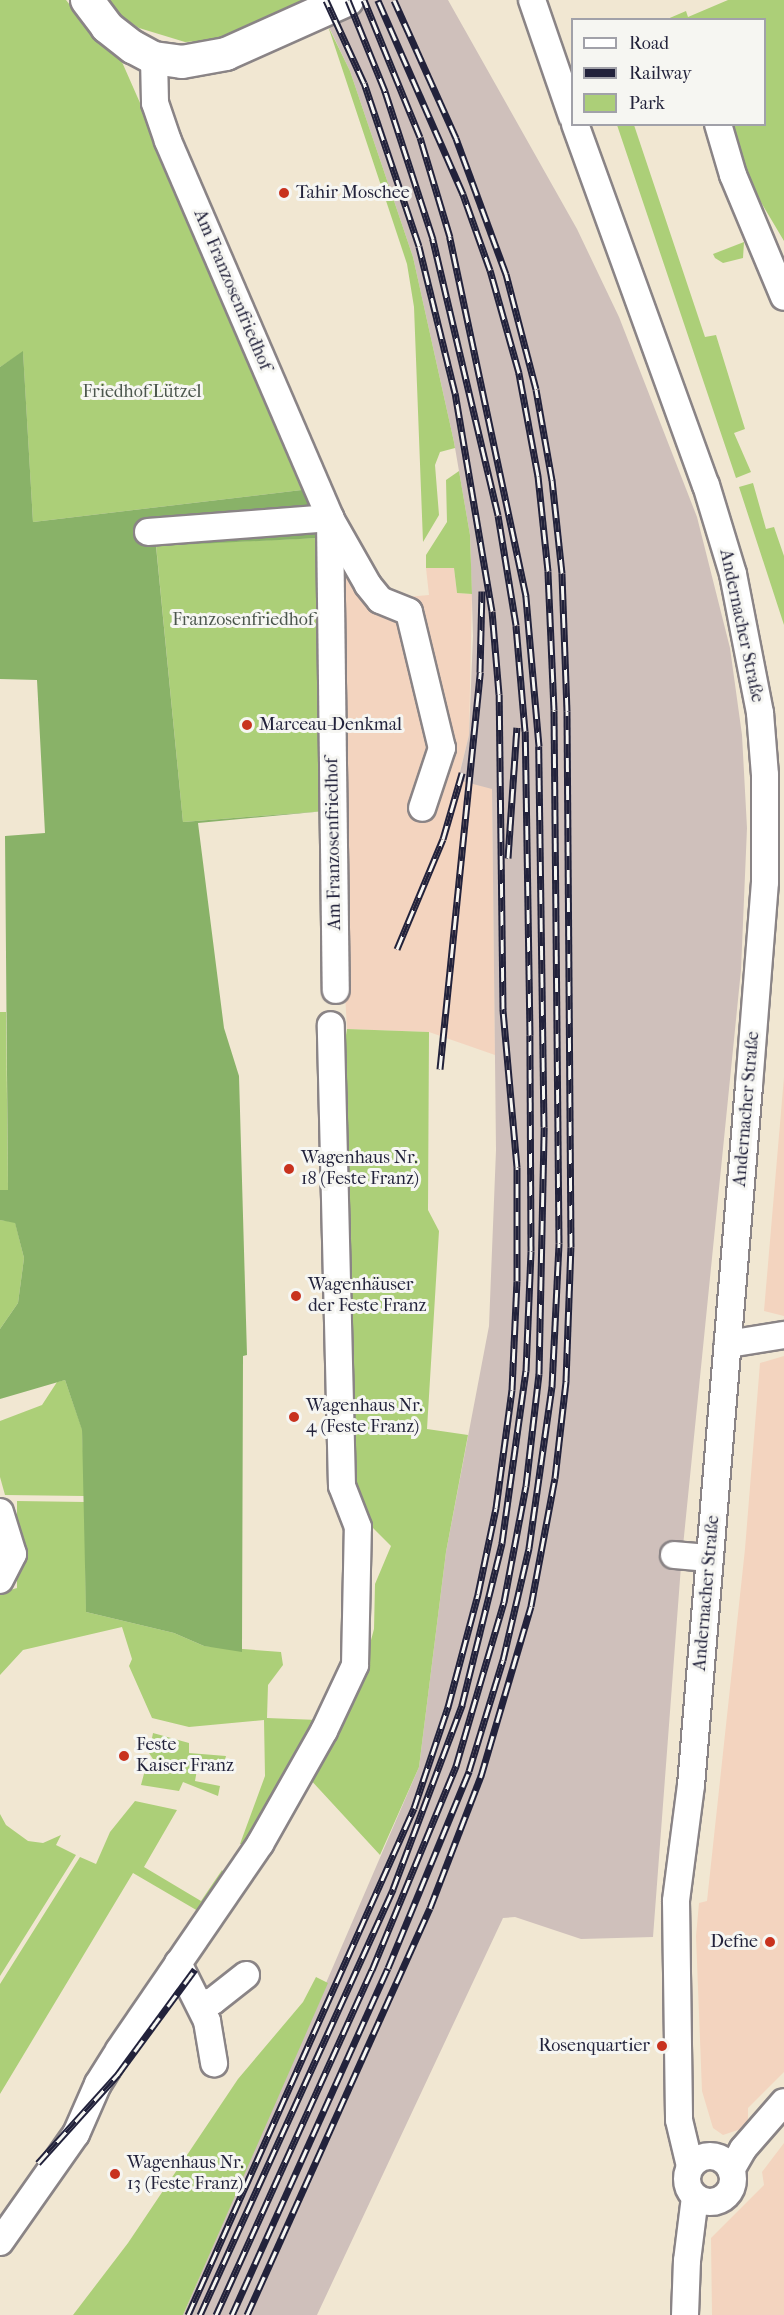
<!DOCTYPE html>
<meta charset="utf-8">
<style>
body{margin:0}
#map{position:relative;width:784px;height:2315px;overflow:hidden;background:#f1e7d2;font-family:"IM FELL French Canon",serif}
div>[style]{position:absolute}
.built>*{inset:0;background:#f3d4bf}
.industrial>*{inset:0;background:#cfc0bb}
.green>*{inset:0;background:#accf78}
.forest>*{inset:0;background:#89b268}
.roads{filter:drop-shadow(2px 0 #8a8486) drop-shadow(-2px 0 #8a8486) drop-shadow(0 2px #8a8486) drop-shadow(0 -2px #8a8486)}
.minor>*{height:26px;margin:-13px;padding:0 13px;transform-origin:13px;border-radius:13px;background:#fff}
.minor>.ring{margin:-13px;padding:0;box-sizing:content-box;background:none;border:26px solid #fff;border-radius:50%}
.major>*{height:32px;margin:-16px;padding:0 16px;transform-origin:16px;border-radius:16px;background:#fff}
.rail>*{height:7px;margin-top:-3.5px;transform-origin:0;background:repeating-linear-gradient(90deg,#f6f6f2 0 14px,#22223b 0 28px);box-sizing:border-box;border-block:2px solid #22223b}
.dots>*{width:16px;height:16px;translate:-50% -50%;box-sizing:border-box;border:3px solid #f6f6f2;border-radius:50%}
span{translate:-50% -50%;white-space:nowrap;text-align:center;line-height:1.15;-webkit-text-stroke:6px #f6f6f2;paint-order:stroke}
.poi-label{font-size:18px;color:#22223b}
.left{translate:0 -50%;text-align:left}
.right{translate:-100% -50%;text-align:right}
.street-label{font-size:18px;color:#22223b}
.park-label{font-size:18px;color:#4b564d}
.legend{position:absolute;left:571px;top:18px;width:195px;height:108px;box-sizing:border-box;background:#f6f6f2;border:2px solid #a1a1a9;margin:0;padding:8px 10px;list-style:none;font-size:18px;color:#22223b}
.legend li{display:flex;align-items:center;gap:12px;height:30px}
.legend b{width:30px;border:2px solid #a1a1a9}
</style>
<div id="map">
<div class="built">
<i style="clip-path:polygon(352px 568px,372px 600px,429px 595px,426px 568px,454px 568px,457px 593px,472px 594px,469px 735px,458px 779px,492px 788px,495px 1055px,429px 1032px,347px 1029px,340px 904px,336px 569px)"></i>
<i style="clip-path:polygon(784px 1077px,784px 1316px,764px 1311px)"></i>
<i style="clip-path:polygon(784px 1356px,784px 2072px,748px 2108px,748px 2121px,741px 2129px,723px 2135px,713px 2128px,702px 2091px,696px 1936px,699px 1903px,707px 1901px,745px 1549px,760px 1363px)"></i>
<i style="clip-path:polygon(784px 2143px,784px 2315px,712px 2315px,711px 2238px,764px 2185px,762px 2172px)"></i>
</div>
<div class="industrial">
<i style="clip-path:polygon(316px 0,448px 0,577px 229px,619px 317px,697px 517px,730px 648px,742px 735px,747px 828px,741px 970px,681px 1566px,653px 1937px,581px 1939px,515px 1917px,503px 1918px,317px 2315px,183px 2315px,419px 1767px,446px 1552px,489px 1326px,496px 1150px,492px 789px,458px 780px,469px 735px,473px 636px,470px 535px,454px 442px,413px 257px,350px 71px)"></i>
</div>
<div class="green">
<i style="clip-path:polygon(0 0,66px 0,99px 42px,122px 62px,310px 489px,33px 522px,23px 352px,0 367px)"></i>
<i style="clip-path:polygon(109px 0,305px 0,306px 9px,228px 39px,185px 42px,139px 28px,121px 16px)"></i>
<i style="clip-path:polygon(728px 0,784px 0,784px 241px,749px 182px,729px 125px,764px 124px,764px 20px,665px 20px,686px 11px,688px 17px)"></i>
<i style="clip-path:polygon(328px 26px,350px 71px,413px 257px,454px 442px,455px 448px,440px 452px,435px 465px,439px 515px,423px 542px,414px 307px,407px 264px)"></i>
<i style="clip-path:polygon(617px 125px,634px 125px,705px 337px,716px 335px,745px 429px,734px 433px,751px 472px,736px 478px)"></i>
<i style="clip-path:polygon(744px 242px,743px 258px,723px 263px,715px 258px,713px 254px)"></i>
<i style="clip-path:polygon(459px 471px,470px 535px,472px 594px,457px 593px,454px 568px,426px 568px,426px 555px,447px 522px,446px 480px)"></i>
<i style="clip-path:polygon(753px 483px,766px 529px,774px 527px,784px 556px,784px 625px,739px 487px)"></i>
<i style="clip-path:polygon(320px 538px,325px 811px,183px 822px,156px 545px)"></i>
<i style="clip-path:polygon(0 1012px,6px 1012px,8px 1190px,0 1190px)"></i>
<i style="clip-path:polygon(347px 1029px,429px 1032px,428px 1210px,439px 1231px,427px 1429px,468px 1435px,446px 1552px,419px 1767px,380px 1855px,308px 1777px,360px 1681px,374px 1629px,375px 1584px,391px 1546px,366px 1521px,354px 1493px,340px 1071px)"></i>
<i style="clip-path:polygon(0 1220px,15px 1222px,24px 1258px,18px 1303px,0 1329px)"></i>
<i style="clip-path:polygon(65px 1380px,82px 1429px,85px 1496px,5px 1495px,0 1477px,0 1421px,42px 1405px,57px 1382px)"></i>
<i style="clip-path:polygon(17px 1501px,85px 1502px,86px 1612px,174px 1633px,204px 1646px,281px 1652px,283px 1665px,268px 1685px,267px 1718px,318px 1720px,249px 1845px,240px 1844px,265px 1776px,264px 1720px,189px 1727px,152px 1718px,129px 1666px,132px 1659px,122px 1627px,23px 1650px,0 1675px,0 1593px,17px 1588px)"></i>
<i style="clip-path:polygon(153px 1733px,189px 1743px,189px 1753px,226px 1756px,223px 1768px,198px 1764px,195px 1781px,220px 1786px,218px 1796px,183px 1782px,179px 1791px,141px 1785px,145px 1770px,152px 1767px,174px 1770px,176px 1764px,153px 1759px,149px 1753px)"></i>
<i style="clip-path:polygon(135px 1801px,177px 1810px,144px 1867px,201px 1901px,222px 1870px,227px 1877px,206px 1911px,200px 1907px,198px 1911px,133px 1873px,0 2094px,0 1984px,80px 1857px,96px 1864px,110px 1832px)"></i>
<i style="clip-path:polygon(0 1814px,6px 1825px,28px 1841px,43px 1843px,61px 1835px,56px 1845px,76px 1855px,0 1976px)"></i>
<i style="clip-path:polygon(316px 1977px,328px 1983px,183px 2315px,73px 2315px,128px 2243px,238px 2079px,303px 2002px)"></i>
</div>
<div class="forest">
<i style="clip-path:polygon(23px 351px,33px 522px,310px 489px,320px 538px,156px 546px,183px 822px,325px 811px,198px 823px,224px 1028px,239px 1076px,247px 1355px,243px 1356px,242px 1652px,204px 1646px,174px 1633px,86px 1612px,82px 1430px,65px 1380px,0 1399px,0 1329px,18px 1303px,24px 1258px,15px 1223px,0 1220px,0 1190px,8px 1190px,5px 836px,45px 833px,37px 680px,0 679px,0 367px)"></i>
</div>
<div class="roads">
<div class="minor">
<i style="left:532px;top:0;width:123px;rotate:71deg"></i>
<i style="left:154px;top:58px;width:45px;rotate:88.7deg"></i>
<i style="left:155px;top:103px;width:40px;rotate:71.1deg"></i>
<i style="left:168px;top:141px;width:410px;rotate:66.7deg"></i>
<i style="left:330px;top:518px;width:472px;rotate:89.3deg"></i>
<i style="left:575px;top:124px;width:384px;rotate:70.1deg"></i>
<i style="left:706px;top:485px;width:93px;rotate:73.1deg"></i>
<i style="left:733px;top:574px;width:142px;rotate:79deg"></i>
<i style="left:760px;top:713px;width:62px;rotate:85.4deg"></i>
<i style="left:765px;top:775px;width:107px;rotate:90deg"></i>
<i style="left:765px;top:882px;width:205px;rotate:94.5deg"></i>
<i style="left:749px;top:1086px;width:701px;rotate:94.74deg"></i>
<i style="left:691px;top:1785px;width:117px;rotate:97.4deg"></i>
<i style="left:676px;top:1901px;width:219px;rotate:89.2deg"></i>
<i style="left:679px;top:2120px;width:47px;rotate:76.6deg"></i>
<i style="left:718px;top:124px;width:53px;rotate:73.6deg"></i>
<i style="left:733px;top:175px;width:132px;rotate:67.3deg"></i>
<i style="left:148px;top:532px;width:183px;rotate:-4.4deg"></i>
<i style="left:330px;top:518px;width:77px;rotate:60.4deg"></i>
<i style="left:368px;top:585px;width:19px;rotate:51deg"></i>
<i style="left:380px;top:600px;width:31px;rotate:22deg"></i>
<i style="left:409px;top:612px;width:140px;rotate:76.4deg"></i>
<i style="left:442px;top:748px;width:63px;rotate:108.4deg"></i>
<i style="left:728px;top:1344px;width:57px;rotate:-9.1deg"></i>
<i style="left:0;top:1512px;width:44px;rotate:72.8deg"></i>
<i style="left:13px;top:1554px;width:29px;rotate:117deg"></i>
<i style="left:674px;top:1555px;width:36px;rotate:5deg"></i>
<i style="left:178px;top:1963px;width:65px;rotate:63.4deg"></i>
<i style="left:207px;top:2021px;width:43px;rotate:80.5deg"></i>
<i style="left:200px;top:2004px;width:13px;rotate:-13deg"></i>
<i style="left:213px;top:2001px;width:42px;rotate:-38.2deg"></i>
<i class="ring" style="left:687px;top:2156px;width:20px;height:20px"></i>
<i style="left:731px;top:2170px;width:24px;rotate:-60deg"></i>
<i style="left:743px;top:2149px;width:62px;rotate:-48.9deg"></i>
<i style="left:0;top:2242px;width:132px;rotate:-54.9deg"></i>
<i style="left:76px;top:2134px;width:55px;rotate:-66.3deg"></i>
<i style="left:98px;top:2084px;width:40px;rotate:-58deg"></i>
<i style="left:119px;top:2050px;width:250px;rotate:-55.6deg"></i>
<i style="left:260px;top:1844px;width:130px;rotate:-60.5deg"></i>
<i style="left:324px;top:1731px;width:73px;rotate:-64.8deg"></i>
<i style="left:355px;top:1665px;width:138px;rotate:-88.8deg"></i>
<i style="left:358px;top:1527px;width:44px;rotate:-111.3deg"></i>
<i style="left:342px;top:1486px;width:461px;rotate:-91.4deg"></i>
<i style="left:685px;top:2315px;width:54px;rotate:-87.9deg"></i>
<i style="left:687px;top:2261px;width:64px;rotate:-82.9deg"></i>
</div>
<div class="major">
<i style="left:87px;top:0;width:34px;rotate:53deg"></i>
<i style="left:107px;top:27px;width:33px;rotate:38deg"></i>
<i style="left:133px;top:47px;width:24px;rotate:28deg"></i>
<i style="left:154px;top:58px;width:28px;rotate:8deg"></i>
<i style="left:182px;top:62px;width:45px;rotate:-10.3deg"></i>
<i style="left:226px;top:54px;width:133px;rotate:-24.1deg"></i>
</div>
</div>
<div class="rail">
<i style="left:508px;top:858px;width:131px;rotate:-86.1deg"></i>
<i style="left:397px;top:949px;width:119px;rotate:-67.3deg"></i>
<i style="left:443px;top:839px;width:69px;rotate:-73.9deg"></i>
<i style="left:440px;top:1069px;width:399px;rotate:-84.2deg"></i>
<i style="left:480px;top:672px;width:81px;rotate:-88.6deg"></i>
<i style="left:38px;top:2163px;width:120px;rotate:-48deg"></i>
<i style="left:118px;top:2074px;width:130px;rotate:-53.7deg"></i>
<i style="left:188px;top:2315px;width:555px;rotate:-65.97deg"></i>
<i style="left:414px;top:1808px;width:107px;rotate:-71.4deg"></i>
<i style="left:448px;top:1707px;width:117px;rotate:-75.1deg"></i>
<i style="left:478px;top:1594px;width:88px;rotate:-78.2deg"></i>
<i style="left:496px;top:1508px;width:119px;rotate:-82.3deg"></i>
<i style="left:512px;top:1390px;width:109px;rotate:-87.4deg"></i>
<i style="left:517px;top:1281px;width:114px;rotate:-90deg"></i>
<i style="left:517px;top:1167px;width:159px;rotate:-95.1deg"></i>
<i style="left:503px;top:1009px;width:315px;rotate:-90.7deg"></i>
<i style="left:499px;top:694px;width:83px;rotate:-94.8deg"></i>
<i style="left:492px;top:611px;width:221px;rotate:-99.6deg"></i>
<i style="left:455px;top:393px;width:151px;rotate:-103.8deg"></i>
<i style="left:419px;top:246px;width:172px;rotate:-108.6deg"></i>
<i style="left:364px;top:83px;width:91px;rotate:-114.6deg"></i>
<i style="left:200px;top:2315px;width:468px;rotate:-65.6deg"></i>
<i style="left:393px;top:1889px;width:197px;rotate:-69.4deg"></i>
<i style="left:462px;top:1705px;width:167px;rotate:-76.1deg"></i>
<i style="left:502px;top:1543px;width:174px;rotate:-82.1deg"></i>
<i style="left:526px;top:1371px;width:120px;rotate:-87.6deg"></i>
<i style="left:531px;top:1251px;width:216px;rotate:-90.3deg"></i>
<i style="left:530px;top:1035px;width:304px;rotate:-90.9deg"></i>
<i style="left:525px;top:731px;width:106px;rotate:-94.9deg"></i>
<i style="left:516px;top:625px;width:111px;rotate:-99.3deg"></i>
<i style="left:498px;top:515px;width:284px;rotate:-103.3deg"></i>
<i style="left:433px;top:239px;width:156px;rotate:-108deg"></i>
<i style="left:385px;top:91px;width:98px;rotate:-112.1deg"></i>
<i style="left:216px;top:2315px;width:379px;rotate:-65.7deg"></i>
<i style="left:372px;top:1970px;width:221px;rotate:-67.6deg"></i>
<i style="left:456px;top:1766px;width:171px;rotate:-73.7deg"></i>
<i style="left:504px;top:1602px;width:118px;rotate:-79.3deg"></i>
<i style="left:526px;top:1486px;width:113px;rotate:-83.4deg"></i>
<i style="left:539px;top:1374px;width:247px;rotate:-88.8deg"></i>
<i style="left:544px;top:1127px;width:381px;rotate:-90.8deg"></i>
<i style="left:539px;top:746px;width:151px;rotate:-95deg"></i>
<i style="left:526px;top:596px;width:367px;rotate:-102deg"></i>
<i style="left:450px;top:237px;width:104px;rotate:-106.7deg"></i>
<i style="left:420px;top:137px;width:148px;rotate:-112.2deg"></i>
<i style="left:232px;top:2315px;width:380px;rotate:-65.8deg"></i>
<i style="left:388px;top:1968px;width:213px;rotate:-67.6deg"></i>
<i style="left:469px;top:1771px;width:116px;rotate:-73deg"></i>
<i style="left:503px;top:1660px;width:115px;rotate:-76.9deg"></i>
<i style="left:529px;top:1548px;width:163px;rotate:-81.9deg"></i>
<i style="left:552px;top:1387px;width:144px;rotate:-87.2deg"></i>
<i style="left:559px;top:1243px;width:533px;rotate:-90.54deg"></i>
<i style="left:554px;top:710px;width:139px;rotate:-92.5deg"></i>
<i style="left:548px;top:571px;width:96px;rotate:-96deg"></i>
<i style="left:538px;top:476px;width:105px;rotate:-100.5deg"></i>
<i style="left:519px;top:373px;width:107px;rotate:-105.7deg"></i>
<i style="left:490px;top:270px;width:81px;rotate:-109.6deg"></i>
<i style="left:463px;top:194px;width:212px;rotate:-113.7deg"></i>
<i style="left:247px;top:2315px;width:446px;rotate:-65.8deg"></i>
<i style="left:430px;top:1908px;width:142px;rotate:-68.9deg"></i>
<i style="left:481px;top:1776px;width:177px;rotate:-73.6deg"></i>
<i style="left:531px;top:1606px;width:130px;rotate:-79.4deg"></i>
<i style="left:555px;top:1478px;width:98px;rotate:-83.5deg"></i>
<i style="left:566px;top:1381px;width:134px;rotate:-87.9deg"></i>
<i style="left:571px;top:1247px;width:536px;rotate:-90.43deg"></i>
<i style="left:567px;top:711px;width:138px;rotate:-92.1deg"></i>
<i style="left:562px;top:573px;width:94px;rotate:-96.1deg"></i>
<i style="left:552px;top:480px;width:92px;rotate:-100deg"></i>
<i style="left:536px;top:389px;width:119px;rotate:-104.6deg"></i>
<i style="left:506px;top:274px;width:145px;rotate:-110.2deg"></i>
<i style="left:456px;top:138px;width:151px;rotate:-114.2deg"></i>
</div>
<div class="dots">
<i style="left:284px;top:193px;background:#c8321e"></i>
<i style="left:247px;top:725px;background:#c8321e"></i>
<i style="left:289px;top:1169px;background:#c8321e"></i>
<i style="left:296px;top:1296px;background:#c8321e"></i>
<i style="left:294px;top:1417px;background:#c8321e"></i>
<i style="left:124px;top:1756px;background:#c8321e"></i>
<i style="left:770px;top:1942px;background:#c8321e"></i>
<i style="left:662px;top:2046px;background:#c8321e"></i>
<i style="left:115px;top:2174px;background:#c8321e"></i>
</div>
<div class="poi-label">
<span class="left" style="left:296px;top:193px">Tahir Moschee</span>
<span class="left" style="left:259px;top:725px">Marceau-Denkmal</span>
<span class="left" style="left:301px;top:1169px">Wagenhaus Nr.<br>18 (Feste Franz)</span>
<span class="left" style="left:308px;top:1296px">Wagenhäuser<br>der Feste Franz</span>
<span class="left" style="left:306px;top:1417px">Wagenhaus Nr.<br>4 (Feste Franz)</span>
<span class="left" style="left:136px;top:1756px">Feste<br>Kaiser Franz</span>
<span class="right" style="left:758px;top:1942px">Defne</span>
<span class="right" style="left:650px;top:2046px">Rosenquartier</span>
<span class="left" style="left:127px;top:2174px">Wagenhaus Nr.<br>13 (Feste Franz)</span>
</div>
<div class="street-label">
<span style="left:232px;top:290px;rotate:67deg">Am Franzosenfriedhof</span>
<span style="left:741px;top:626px;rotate:78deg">Andernacher Straße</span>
<span style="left:334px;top:844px;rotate:-91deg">Am Franzosenfriedhof</span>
<span style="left:747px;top:1109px;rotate:-85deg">Andernacher Straße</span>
<span style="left:707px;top:1593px;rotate:-85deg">Andernacher Straße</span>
</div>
<div class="park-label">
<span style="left:142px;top:392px">Friedhof Lützel</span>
<span style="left:243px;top:620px">Franzosenfriedhof</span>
</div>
<ul class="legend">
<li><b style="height:8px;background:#fff"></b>Road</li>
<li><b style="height:8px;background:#22223b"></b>Railway</li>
<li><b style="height:16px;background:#accf78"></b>Park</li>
</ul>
</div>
